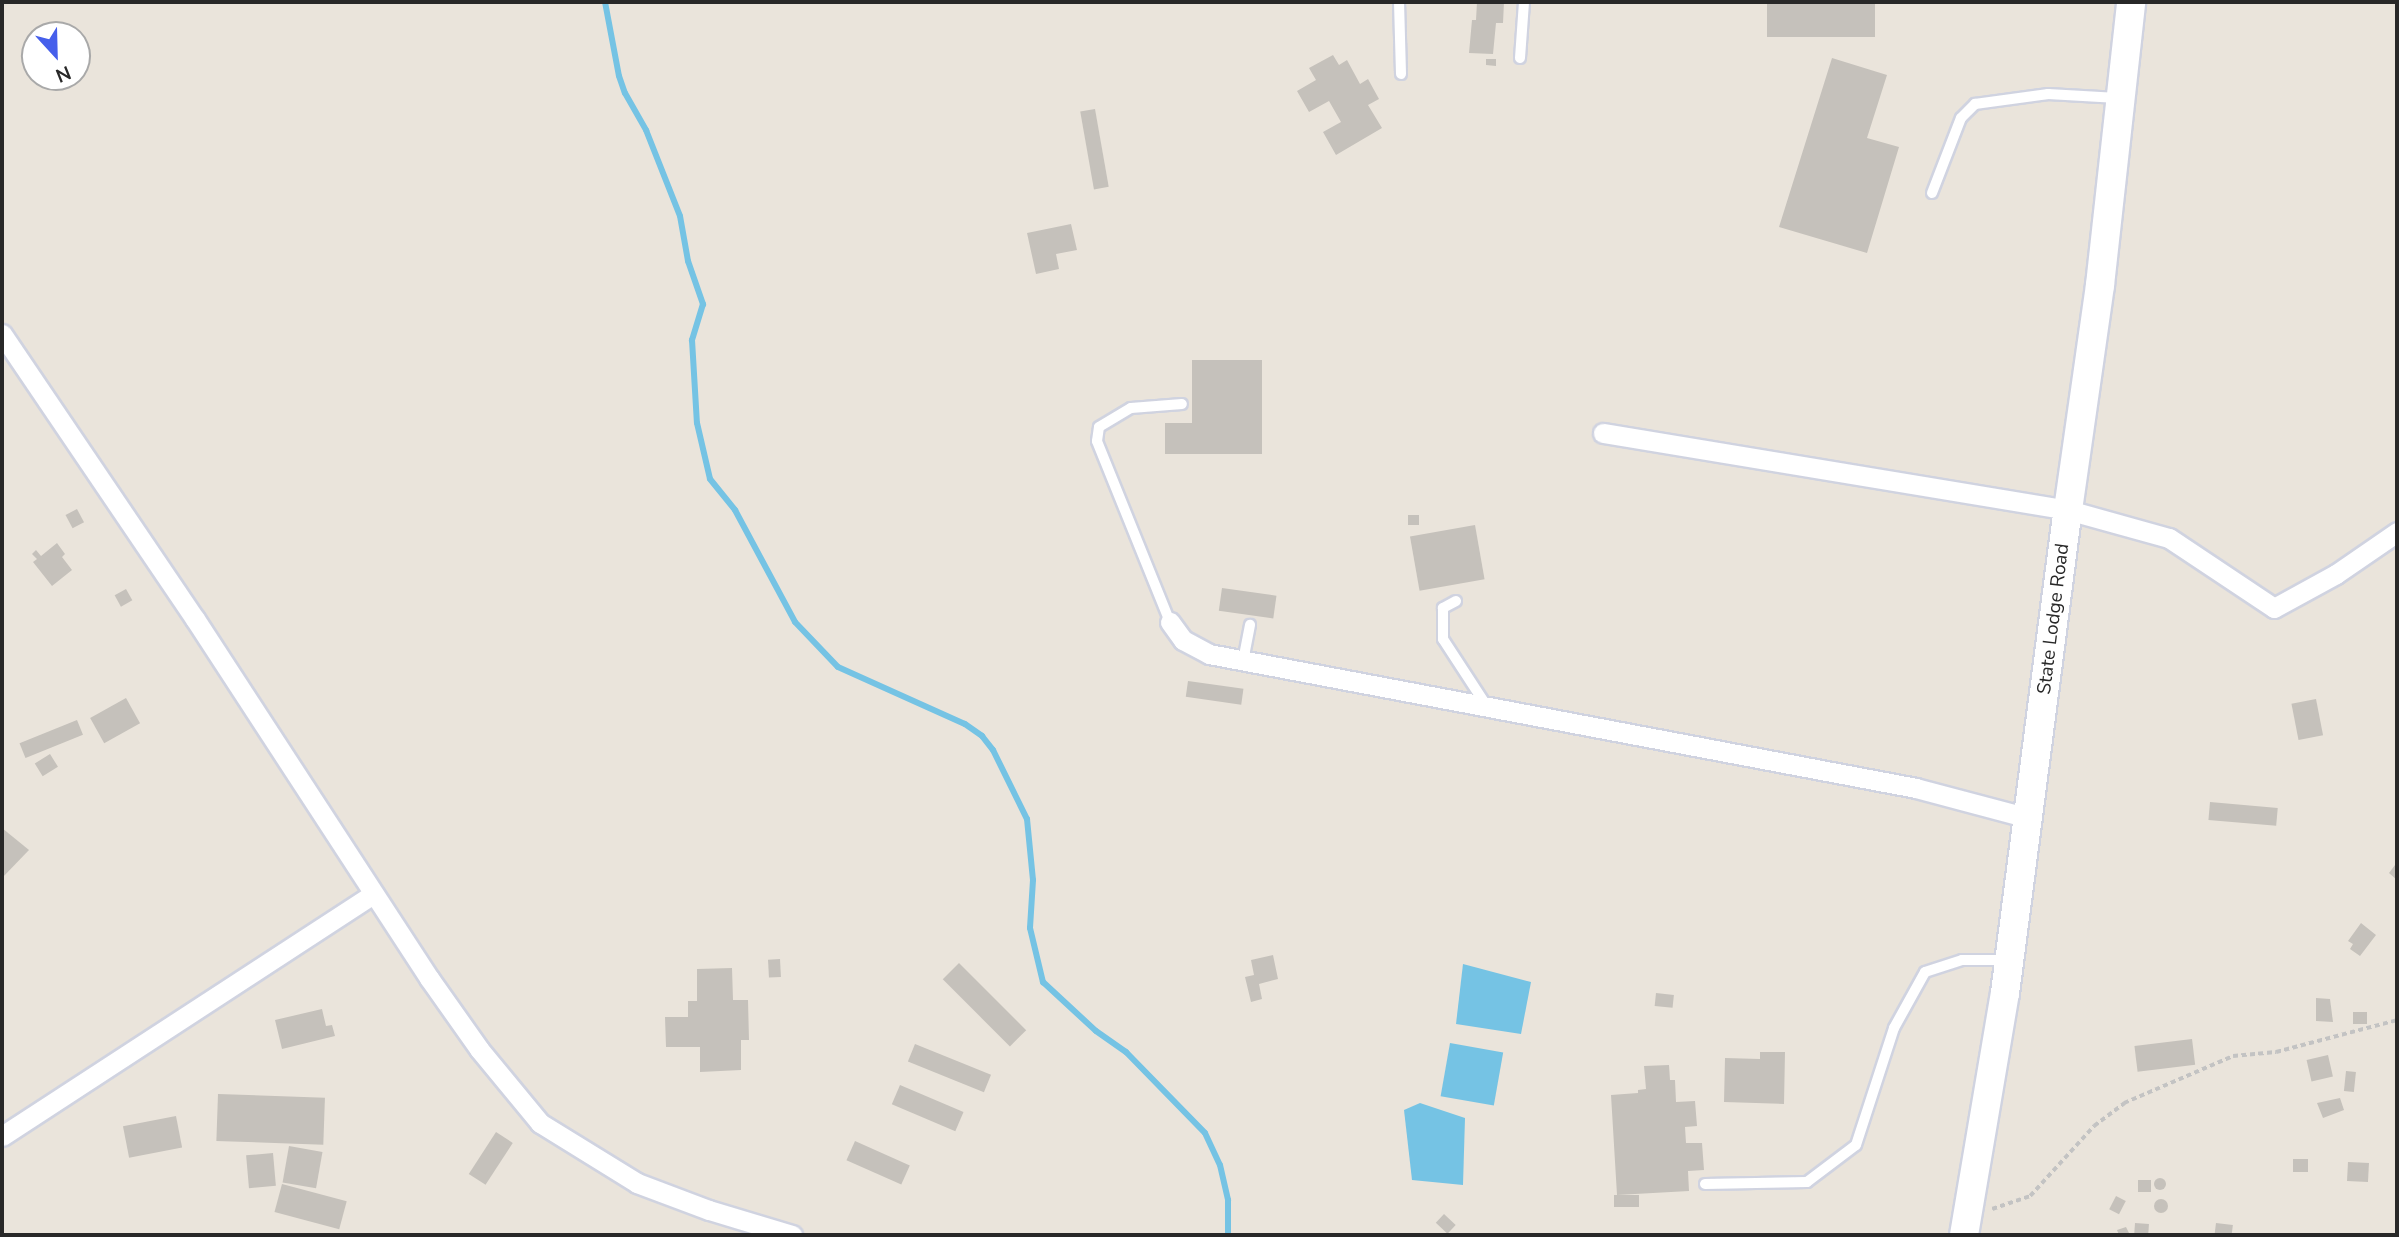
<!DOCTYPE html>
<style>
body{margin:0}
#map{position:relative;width:2399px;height:1237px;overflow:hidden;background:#eae4db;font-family:"Nunito Sans",sans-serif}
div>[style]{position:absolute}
.water>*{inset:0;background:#75c3e4;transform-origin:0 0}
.stream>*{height:6px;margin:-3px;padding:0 3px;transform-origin:3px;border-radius:3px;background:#75c3e4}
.building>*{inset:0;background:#c5c1bb;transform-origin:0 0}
.round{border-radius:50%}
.path>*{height:3.5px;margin-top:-1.75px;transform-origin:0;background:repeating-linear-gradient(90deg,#c3c3c3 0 5px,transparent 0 8.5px)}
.roads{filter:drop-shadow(2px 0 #d0d3e0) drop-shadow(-2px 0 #d0d3e0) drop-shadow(0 2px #d0d3e0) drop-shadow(0 -2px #d0d3e0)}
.lane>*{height:10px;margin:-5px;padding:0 5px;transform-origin:5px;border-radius:5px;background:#fff}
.street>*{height:19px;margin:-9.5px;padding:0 9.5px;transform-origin:9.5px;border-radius:9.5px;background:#fff}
.secondary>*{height:28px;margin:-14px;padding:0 14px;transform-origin:14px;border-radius:14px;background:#fff}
span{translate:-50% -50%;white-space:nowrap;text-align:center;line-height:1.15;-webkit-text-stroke:5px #fff;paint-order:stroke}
.street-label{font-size:19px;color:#282828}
.frame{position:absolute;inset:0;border:4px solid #282828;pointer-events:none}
.north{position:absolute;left:21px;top:21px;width:70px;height:70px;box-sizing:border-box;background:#fff;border:2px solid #a9a9a9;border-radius:50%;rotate:158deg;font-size:19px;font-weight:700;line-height:28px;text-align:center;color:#282828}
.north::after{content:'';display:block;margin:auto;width:24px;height:32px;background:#465feb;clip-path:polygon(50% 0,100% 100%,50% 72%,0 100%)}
</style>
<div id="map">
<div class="water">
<i style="clip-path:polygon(1463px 964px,1531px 982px,1521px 1034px,1456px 1024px)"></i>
<i style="left:1450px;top:1043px;width:54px;height:54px;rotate:10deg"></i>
<i style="clip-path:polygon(1420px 1103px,1465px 1118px,1463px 1185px,1412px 1180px,1404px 1110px)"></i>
</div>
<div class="stream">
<i style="left:605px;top:2px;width:75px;rotate:79.3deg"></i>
<i style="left:619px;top:76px;width:18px;rotate:71deg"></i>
<i style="left:625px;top:93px;width:43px;rotate:60.4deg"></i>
<i style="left:646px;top:130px;width:92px;rotate:68.4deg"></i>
<i style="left:680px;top:216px;width:46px;rotate:79.9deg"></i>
<i style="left:688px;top:261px;width:46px;rotate:70.8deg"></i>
<i style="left:703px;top:304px;width:38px;rotate:107deg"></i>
<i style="left:692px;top:340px;width:83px;rotate:86.6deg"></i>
<i style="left:697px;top:423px;width:57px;rotate:76.9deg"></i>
<i style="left:710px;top:479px;width:40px;rotate:51deg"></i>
<i style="left:735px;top:510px;width:127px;rotate:61.8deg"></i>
<i style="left:795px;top:622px;width:62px;rotate:46.3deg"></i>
<i style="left:838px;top:667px;width:139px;rotate:24.2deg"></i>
<i style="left:965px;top:724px;width:21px;rotate:35deg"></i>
<i style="left:982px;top:736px;width:18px;rotate:52deg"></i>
<i style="left:993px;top:750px;width:77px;rotate:63.8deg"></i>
<i style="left:1027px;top:819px;width:61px;rotate:84.4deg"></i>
<i style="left:1033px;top:880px;width:48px;rotate:93.6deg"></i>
<i style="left:1030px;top:928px;width:56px;rotate:76.5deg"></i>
<i style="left:1043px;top:982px;width:72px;rotate:42.8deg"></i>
<i style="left:1096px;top:1031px;width:37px;rotate:35deg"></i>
<i style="left:1126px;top:1052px;width:113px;rotate:45.7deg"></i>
<i style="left:1205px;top:1133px;width:35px;rotate:65deg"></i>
<i style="left:1220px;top:1165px;width:36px;rotate:77deg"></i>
<i style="left:1228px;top:1200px;width:35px;rotate:90deg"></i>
</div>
<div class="building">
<i style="clip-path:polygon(1477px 2px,1504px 2px,1503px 23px,1496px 23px,1493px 54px,1469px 53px,1472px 20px,1476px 20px)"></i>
<i style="left:1767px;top:2px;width:108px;height:35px"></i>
<i style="clip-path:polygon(1333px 55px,1339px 65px,1347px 60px,1360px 84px,1368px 79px,1379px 99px,1368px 105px,1382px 128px,1336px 155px,1323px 132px,1341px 122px,1329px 101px,1309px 112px,1297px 91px,1316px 80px,1309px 68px)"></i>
<i style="clip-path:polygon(1832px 58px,1887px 75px,1867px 138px,1899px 147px,1867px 253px,1779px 227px)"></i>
<i style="clip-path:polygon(1486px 59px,1496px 59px,1496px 66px,1486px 65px)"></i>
<i style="left:1095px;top:109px;width:79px;height:15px;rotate:80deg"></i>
<i style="clip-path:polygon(1071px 224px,1077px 250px,1056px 254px,1059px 269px,1036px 274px,1027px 233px)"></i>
<i style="clip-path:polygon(1192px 360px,1262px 360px,1262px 454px,1165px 454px,1165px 423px,1192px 423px)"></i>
<i style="left:77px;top:509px;width:15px;height:13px;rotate:62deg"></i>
<i style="left:1408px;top:515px;width:11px;height:10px"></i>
<i style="left:1475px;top:525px;width:55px;height:66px;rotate:80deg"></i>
<i style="clip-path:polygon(57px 543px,65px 554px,62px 557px,72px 570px,52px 586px,33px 562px,37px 559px,32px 554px,36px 550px,41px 556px)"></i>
<i style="left:1222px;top:588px;width:55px;height:23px;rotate:8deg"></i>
<i style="left:126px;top:589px;width:13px;height:13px;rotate:61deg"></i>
<i style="left:1188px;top:681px;width:56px;height:16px;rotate:8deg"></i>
<i style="left:126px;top:698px;width:29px;height:41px;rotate:61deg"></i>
<i style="left:2316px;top:699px;width:37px;height:25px;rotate:79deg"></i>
<i style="left:77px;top:720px;width:16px;height:62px;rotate:68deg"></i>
<i style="left:50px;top:754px;width:15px;height:18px;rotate:58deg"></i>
<i style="left:2210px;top:802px;width:68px;height:18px;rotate:5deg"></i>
<i style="clip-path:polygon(2px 828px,29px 850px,2px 878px)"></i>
<i style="clip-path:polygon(2395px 865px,2397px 867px,2397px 880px,2389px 873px)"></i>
<i style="clip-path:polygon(2361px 923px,2376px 935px,2360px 956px,2350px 949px,2353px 944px,2348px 941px)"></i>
<i style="clip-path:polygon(1273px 955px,1278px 979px,1259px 984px,1262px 999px,1251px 1002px,1245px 977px,1254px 975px,1251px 960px)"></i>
<i style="left:780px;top:959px;width:18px;height:12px;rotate:87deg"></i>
<i style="left:959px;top:963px;width:95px;height:23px;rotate:45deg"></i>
<i style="clip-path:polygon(732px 968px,733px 1000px,748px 1000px,749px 1040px,741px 1040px,741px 1070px,700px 1072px,700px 1047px,666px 1047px,665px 1017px,688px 1017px,688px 1001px,697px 1001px,697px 969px)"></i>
<i style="left:1656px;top:993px;width:18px;height:13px;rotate:6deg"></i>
<i style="clip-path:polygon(2316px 998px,2330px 999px,2333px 1022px,2316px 1021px)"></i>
<i style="clip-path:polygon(322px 1009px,326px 1026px,332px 1025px,335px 1036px,282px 1049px,275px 1020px)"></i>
<i style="left:2353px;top:1012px;width:14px;height:12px"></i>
<i style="left:2192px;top:1039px;width:26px;height:58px;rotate:83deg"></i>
<i style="left:915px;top:1044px;width:82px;height:19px;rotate:22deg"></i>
<i style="clip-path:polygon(1760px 1052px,1785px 1052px,1784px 1104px,1724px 1102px,1725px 1058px,1760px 1059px)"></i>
<i style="left:2328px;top:1055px;width:22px;height:22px;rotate:77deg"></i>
<i style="clip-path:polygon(1669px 1065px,1670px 1080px,1675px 1080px,1676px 1102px,1695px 1101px,1697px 1126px,1685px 1127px,1686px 1143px,1702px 1143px,1704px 1170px,1688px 1171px,1689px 1191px,1617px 1195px,1611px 1095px,1638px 1093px,1638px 1090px,1646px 1089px,1644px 1066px)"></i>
<i style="left:2346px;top:1071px;width:10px;height:20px;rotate:6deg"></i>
<i style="left:900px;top:1085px;width:69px;height:21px;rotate:23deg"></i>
<i style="left:218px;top:1094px;width:107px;height:47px;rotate:2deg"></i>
<i style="clip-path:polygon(2340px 1098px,2344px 1110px,2323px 1118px,2317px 1103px)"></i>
<i style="left:176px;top:1116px;width:32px;height:54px;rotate:79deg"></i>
<i style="left:496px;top:1132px;width:20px;height:50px;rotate:33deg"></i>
<i style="left:855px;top:1141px;width:60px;height:21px;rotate:24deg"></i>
<i style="left:289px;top:1146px;width:34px;height:37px;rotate:10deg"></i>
<i style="left:273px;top:1153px;width:33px;height:27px;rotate:85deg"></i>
<i style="left:2293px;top:1159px;width:15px;height:13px"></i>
<i style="left:2348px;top:1162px;width:21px;height:19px;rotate:3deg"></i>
<i class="round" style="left:2154px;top:1178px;width:12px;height:12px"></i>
<i style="left:2138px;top:1180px;width:13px;height:12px"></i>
<i style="left:282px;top:1184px;width:67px;height:29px;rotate:15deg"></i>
<i style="left:1639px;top:1195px;width:12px;height:25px;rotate:90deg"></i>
<i style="left:2116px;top:1196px;width:11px;height:15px;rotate:27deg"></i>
<i class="round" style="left:2154px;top:1199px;width:14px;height:14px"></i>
<i style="left:1444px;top:1214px;width:16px;height:12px;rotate:43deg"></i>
<i style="left:2135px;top:1223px;width:14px;height:12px;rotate:4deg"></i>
<i style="left:2216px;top:1223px;width:17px;height:10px;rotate:7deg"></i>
<i style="clip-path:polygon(2126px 1227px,2130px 1235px,2119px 1235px,2117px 1230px)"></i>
</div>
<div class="path">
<i style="left:1992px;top:1209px;width:40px;rotate:-18.9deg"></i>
<i style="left:2030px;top:1196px;width:95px;rotate:-47.6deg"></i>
<i style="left:2094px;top:1126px;width:38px;rotate:-37deg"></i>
<i style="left:2124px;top:1103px;width:119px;rotate:-23.3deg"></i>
<i style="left:2233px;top:1056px;width:43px;rotate:-5.3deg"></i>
<i style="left:2276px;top:1052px;width:125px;rotate:-14.8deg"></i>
</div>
<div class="roads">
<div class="lane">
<i style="left:1399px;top:2px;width:72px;rotate:88.4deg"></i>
<i style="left:1520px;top:58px;width:56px;rotate:-85.9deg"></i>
<i style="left:1932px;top:193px;width:80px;rotate:-68.9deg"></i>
<i style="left:1961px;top:118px;width:20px;rotate:-45deg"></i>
<i style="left:1975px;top:104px;width:74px;rotate:-7.8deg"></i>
<i style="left:2048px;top:94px;width:70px;rotate:3.3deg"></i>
<i style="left:1456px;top:601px;width:15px;rotate:152deg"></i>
<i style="left:1443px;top:608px;width:31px;rotate:90deg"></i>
<i style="left:1443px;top:639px;width:79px;rotate:56.9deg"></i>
<i style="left:1170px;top:622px;width:195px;rotate:-112deg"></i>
<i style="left:1097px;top:441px;width:14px;rotate:-82deg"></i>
<i style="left:1099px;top:427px;width:37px;rotate:-31deg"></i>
<i style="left:1131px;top:408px;width:51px;rotate:-4.5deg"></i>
<i style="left:1243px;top:661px;width:37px;rotate:-79deg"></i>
<i style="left:1705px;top:1184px;width:102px;rotate:-1.1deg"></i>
<i style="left:1807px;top:1182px;width:61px;rotate:-37.1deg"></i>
<i style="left:1856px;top:1145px;width:123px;rotate:-72deg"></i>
<i style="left:1894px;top:1028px;width:64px;rotate:-61deg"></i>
<i style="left:1925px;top:972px;width:39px;rotate:-18deg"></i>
<i style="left:1962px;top:960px;width:44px"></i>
</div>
<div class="street">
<i style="left:2px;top:334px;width:344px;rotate:55.9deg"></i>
<i style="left:195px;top:619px;width:429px;rotate:56.9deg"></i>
<i style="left:429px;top:978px;width:87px;rotate:54.8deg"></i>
<i style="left:479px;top:1049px;width:96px;rotate:50.5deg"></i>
<i style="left:540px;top:1123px;width:114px;rotate:31.7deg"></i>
<i style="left:637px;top:1183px;width:77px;rotate:20.6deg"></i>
<i style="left:709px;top:1210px;width:87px;rotate:16.8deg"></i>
<i style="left:1603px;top:433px;width:471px;rotate:9.4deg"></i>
<i style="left:2068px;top:510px;width:105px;rotate:15.5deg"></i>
<i style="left:2169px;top:538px;width:126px;rotate:33.7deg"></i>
<i style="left:2274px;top:608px;width:71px;rotate:-28.7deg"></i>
<i style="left:2336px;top:574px;width:74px;rotate:-34.5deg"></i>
<i style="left:1170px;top:622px;width:22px;rotate:54deg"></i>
<i style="left:1183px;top:640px;width:30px;rotate:28deg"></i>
<i style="left:1209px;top:654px;width:720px;rotate:10.73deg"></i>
<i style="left:1916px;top:788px;width:117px;rotate:14.9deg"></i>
<i style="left:2px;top:1136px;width:443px;rotate:-33.1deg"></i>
</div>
<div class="secondary">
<i style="left:1964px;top:1235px;width:245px;rotate:-80.4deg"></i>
<i style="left:2005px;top:993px;width:487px;rotate:-82.6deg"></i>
<i style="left:2068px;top:510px;width:227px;rotate:-81.9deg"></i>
<i style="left:2100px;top:285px;width:285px;rotate:-83.7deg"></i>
</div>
</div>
<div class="street-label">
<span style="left:2054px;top:619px;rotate:-83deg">State Lodge Road</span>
</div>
<div class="frame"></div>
<div class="north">N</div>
</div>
